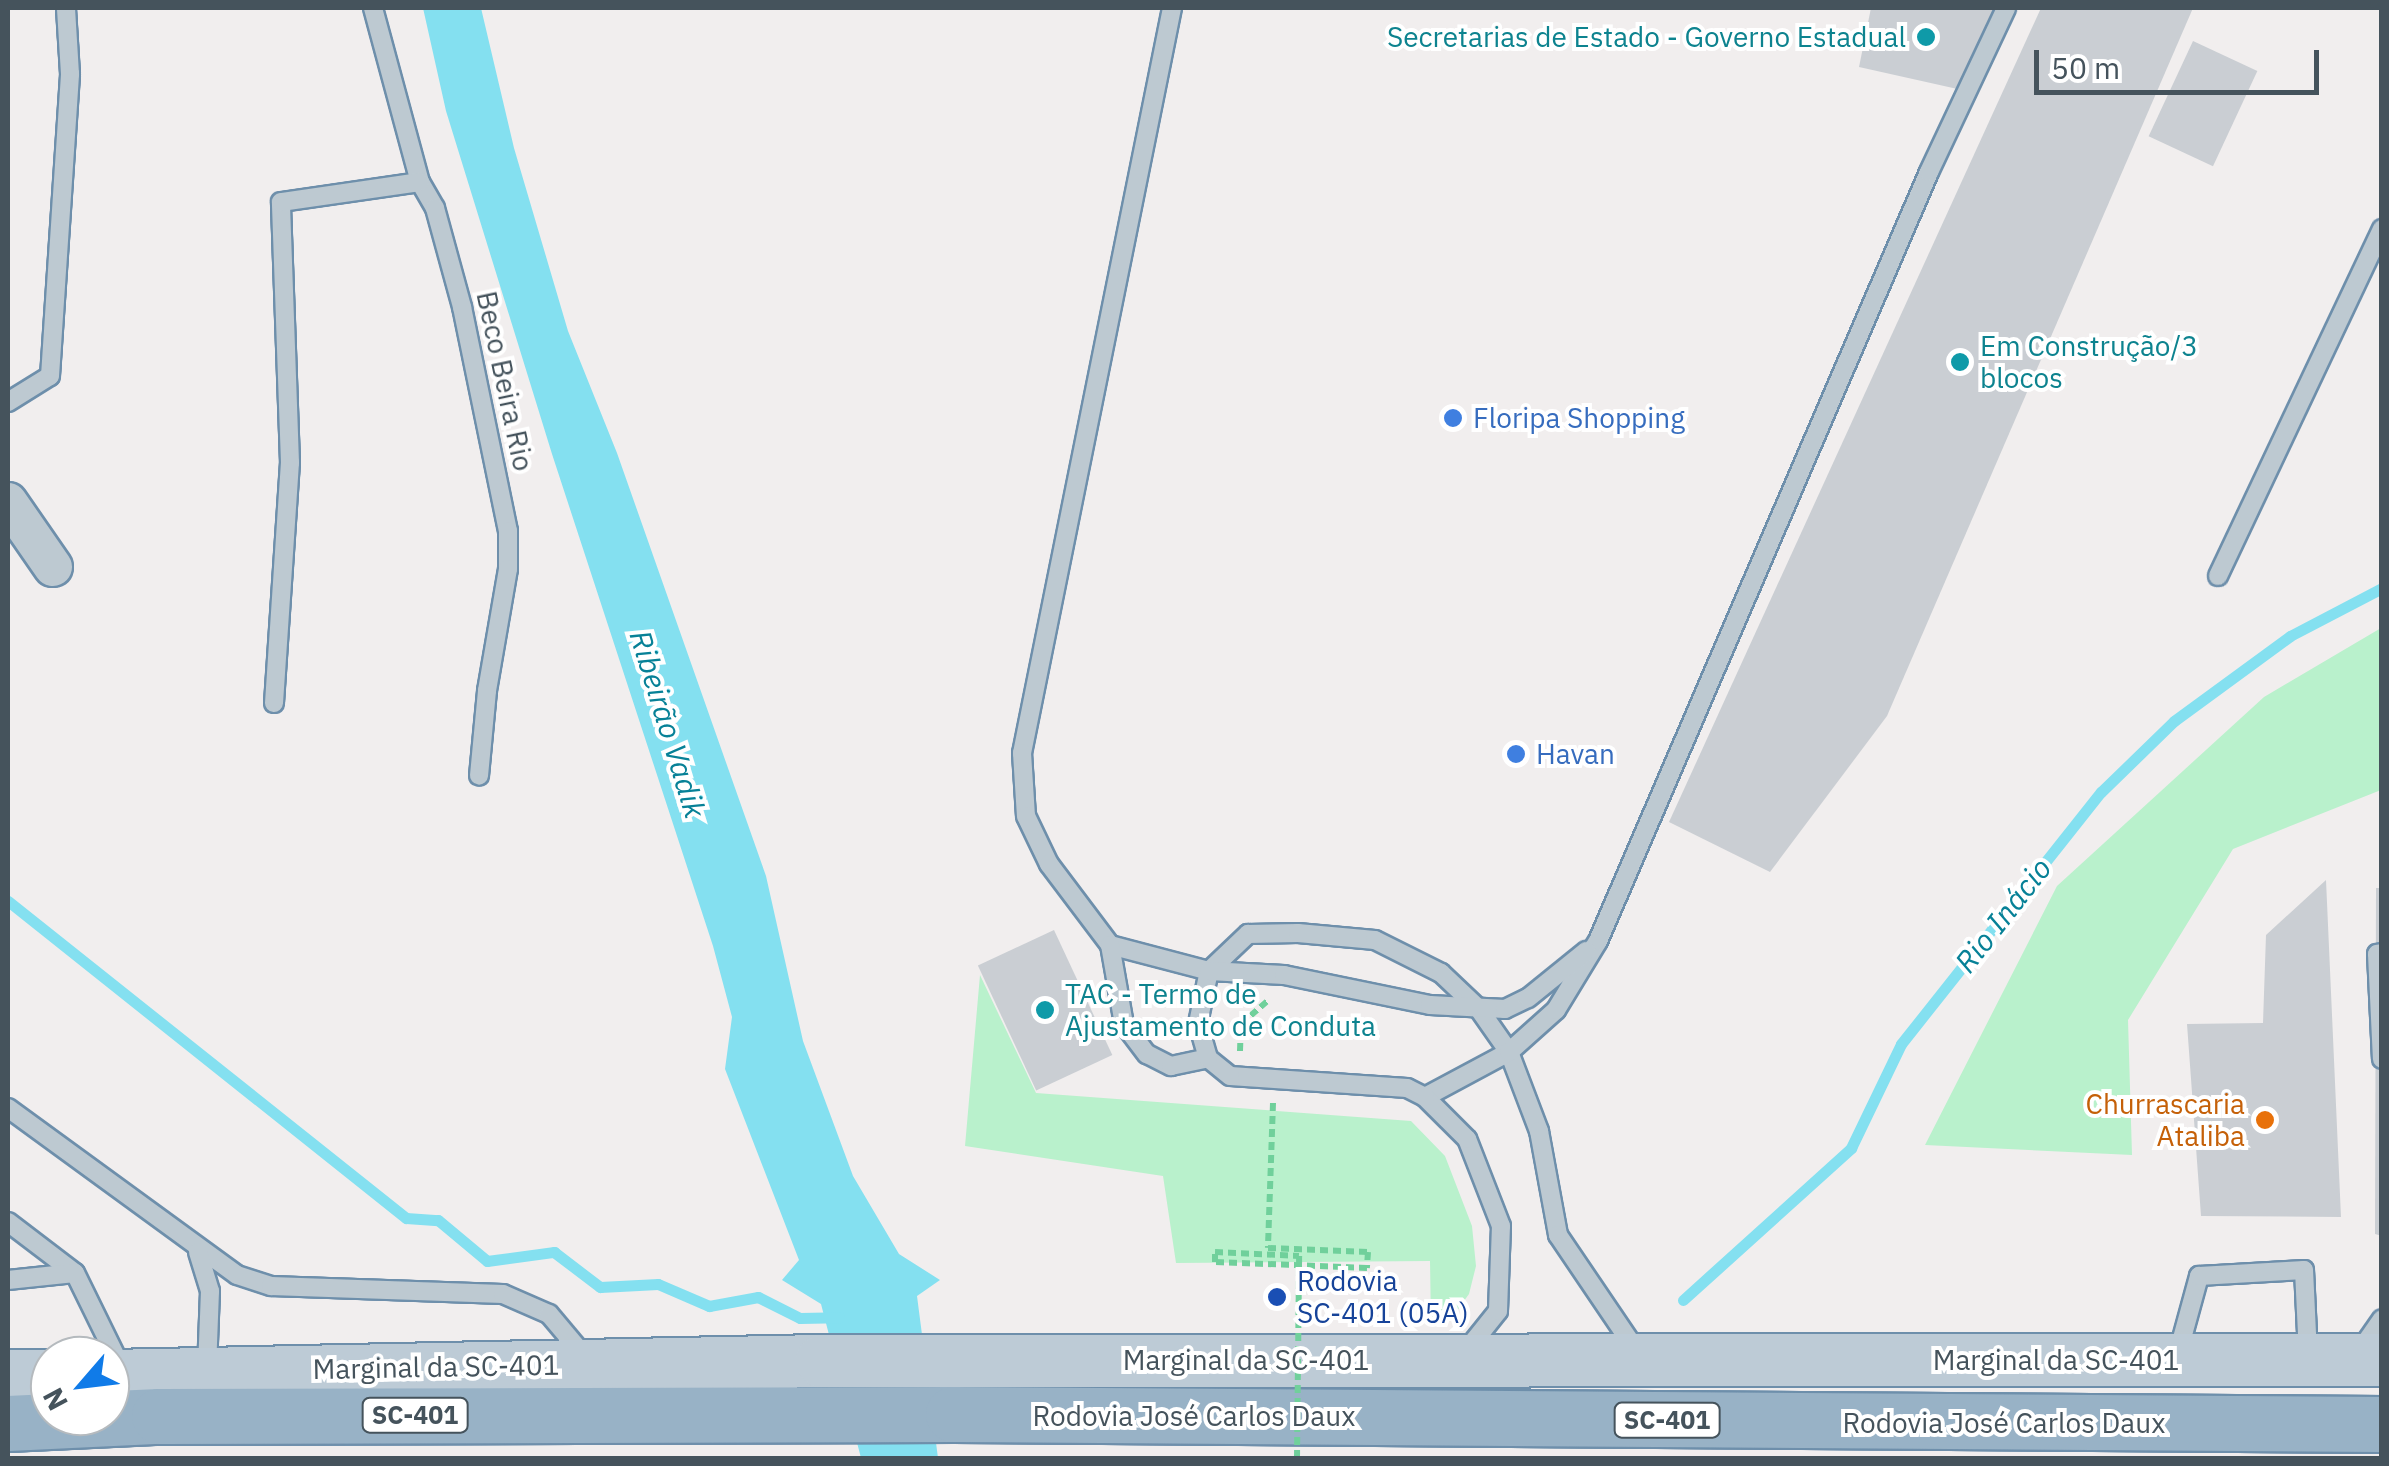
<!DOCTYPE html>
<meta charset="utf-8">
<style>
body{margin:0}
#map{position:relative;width:2389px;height:1466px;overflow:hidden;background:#f1eeee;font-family:"IBM Plex Sans",sans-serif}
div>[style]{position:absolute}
.green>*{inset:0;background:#b9f1cc}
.water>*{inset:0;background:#84e0f0}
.stream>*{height:11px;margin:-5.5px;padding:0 5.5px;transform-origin:5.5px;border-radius:5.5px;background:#84e0f0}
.building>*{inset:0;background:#caced3;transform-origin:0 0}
.path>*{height:6px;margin-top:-3px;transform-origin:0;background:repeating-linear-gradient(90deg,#70d09b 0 8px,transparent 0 13px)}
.roads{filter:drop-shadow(2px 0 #6e8fab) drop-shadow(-2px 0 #6e8fab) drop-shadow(0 2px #6e8fab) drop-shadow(0 -2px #6e8fab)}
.service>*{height:18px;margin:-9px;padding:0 9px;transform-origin:9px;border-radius:9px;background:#bdc9d1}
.minor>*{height:38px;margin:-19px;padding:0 19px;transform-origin:19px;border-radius:19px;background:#bdc9d1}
.secondary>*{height:52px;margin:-26px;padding:0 26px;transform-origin:26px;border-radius:26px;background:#bdcbd6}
.trunk>*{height:55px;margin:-27.5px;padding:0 27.5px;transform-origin:27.5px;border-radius:27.5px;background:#98b2c6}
.path-bridge>*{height:6px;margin-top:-3px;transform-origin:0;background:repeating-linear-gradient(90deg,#70d09b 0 8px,transparent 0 13px)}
.dots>*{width:28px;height:28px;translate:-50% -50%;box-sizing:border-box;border:5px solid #fff;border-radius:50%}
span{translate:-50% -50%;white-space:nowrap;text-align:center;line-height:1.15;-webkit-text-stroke:8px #fff;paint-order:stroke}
.shield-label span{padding:2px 8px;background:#fff;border:2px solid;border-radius:8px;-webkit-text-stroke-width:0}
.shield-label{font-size:25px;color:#45535c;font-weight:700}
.culture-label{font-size:28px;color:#0d838f}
.right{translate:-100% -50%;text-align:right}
.left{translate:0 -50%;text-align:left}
.street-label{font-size:28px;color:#45535c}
.shop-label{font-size:28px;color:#366cbe}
.food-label{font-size:28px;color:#c56008}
.transit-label{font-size:28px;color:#164399}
.water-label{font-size:30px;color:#078197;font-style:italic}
.frame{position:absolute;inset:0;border:10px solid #45535c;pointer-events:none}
.north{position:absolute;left:30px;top:1336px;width:100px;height:100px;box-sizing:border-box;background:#fff;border:2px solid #b5babe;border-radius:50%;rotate:242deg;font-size:28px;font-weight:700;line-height:40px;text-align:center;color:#45535c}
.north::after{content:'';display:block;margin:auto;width:35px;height:45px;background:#107be8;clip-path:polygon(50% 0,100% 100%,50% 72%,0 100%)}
.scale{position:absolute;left:2034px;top:50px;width:285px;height:45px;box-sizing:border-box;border:5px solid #45535c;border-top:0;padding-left:12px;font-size:30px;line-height:35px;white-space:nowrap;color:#45535c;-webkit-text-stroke:8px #fff;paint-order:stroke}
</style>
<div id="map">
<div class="green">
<i style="clip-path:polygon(2381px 628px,2381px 790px,2233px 849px,2128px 1020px,2132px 1155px,1925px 1145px,2057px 886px,2264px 697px)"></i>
<i style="clip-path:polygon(980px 975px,1036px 1093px,1411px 1121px,1445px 1156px,1472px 1226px,1476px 1266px,1469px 1294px,1451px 1319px,1431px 1324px,1430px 1261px,1176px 1263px,1163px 1176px,965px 1146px)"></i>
</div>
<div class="water">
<i style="clip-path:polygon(423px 8px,481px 8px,514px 148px,568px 331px,617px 453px,766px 876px,803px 1041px,853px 1176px,899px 1254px,940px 1280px,917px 1296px,938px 1458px,861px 1458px,821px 1304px,782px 1280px,799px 1260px,725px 1069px,732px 1017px,713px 946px,552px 454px,446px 111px)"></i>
</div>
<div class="stream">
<i style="left:8px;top:901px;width:509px;rotate:38.54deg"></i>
<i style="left:406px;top:1218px;width:32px;rotate:4deg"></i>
<i style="left:438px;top:1220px;width:64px;rotate:39.9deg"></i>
<i style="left:487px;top:1261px;width:68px;rotate:-7.7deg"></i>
<i style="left:554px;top:1252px;width:58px;rotate:37.3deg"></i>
<i style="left:600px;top:1287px;width:58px;rotate:-3deg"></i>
<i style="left:658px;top:1284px;width:56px;rotate:23.3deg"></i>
<i style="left:709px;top:1306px;width:50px;rotate:-10.4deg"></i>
<i style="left:758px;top:1297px;width:47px;rotate:26.6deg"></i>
<i style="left:800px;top:1318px;width:39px;rotate:-1deg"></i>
<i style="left:1683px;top:1300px;width:227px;rotate:-42.1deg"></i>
<i style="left:1851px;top:1148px;width:115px;rotate:-64.3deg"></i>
<i style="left:1901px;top:1044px;width:322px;rotate:-51.6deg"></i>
<i style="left:2101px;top:792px;width:102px;rotate:-44.2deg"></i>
<i style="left:2174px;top:721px;width:144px;rotate:-36.2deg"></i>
<i style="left:2290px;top:636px;width:104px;rotate:-27.6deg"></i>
</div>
<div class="building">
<i style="clip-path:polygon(1871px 8px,2000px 8px,1962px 90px,1859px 67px)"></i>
<i style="clip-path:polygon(2041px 8px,2193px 8px,1887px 716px,1770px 872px,1669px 822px)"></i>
<i style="left:2193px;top:41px;width:71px;height:105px;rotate:25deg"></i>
<i style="clip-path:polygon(2326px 880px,2341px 1217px,2201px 1216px,2187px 1024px,2263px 1023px,2266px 935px)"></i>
<i style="clip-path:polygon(2376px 888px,2382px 888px,2382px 1236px,2375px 1234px)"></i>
<i style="left:1054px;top:930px;width:138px;height:84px;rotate:65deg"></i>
</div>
<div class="path">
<i style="left:1240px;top:1051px;width:27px;rotate:-88deg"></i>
<i style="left:1241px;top:1024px;width:35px;rotate:-41deg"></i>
<i style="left:1273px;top:1103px;width:145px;rotate:92deg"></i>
<i style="left:1268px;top:1248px;width:100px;rotate:2.3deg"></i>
<i style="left:1368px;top:1252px;width:16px;rotate:94deg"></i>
<i style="left:1367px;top:1268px;width:152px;rotate:-177.7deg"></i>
<i style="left:1215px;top:1262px;width:10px;rotate:-90deg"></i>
<i style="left:1215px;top:1252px;width:84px;rotate:2.7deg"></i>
</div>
<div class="roads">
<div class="service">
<i style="left:373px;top:8px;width:180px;rotate:74.9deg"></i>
<i style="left:420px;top:182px;width:30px;rotate:60deg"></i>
<i style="left:435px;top:208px;width:103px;rotate:74.7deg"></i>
<i style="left:462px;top:307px;width:229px;rotate:78.4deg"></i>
<i style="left:508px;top:531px;width:38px;rotate:90deg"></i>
<i style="left:508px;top:569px;width:124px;rotate:99.8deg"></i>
<i style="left:487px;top:691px;width:85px;rotate:95.4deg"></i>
<i style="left:1172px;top:8px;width:760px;rotate:101.38deg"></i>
<i style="left:1022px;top:753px;width:63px;rotate:86.4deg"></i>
<i style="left:1026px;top:816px;width:53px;rotate:64.4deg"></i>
<i style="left:1049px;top:864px;width:101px;rotate:53deg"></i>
<i style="left:1110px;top:945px;width:102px;rotate:14.7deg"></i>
<i style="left:1209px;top:971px;width:54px;rotate:-43.5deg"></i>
<i style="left:1248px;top:934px;width:50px;rotate:-1.1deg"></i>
<i style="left:1298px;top:933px;width:77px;rotate:5.2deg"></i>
<i style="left:1375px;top:940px;width:74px;rotate:26.6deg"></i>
<i style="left:1441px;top:973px;width:52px;rotate:43.5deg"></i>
<i style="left:1479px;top:1009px;width:52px;rotate:55.1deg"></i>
<i style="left:1509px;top:1052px;width:85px;rotate:69.2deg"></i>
<i style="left:1539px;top:1131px;width:106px;rotate:79.6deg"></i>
<i style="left:1558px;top:1235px;width:143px;rotate:55.9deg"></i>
<i style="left:8px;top:402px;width:49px;rotate:-31.8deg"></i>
<i style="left:50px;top:376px;width:303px;rotate:-86.2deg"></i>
<i style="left:70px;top:74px;width:66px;rotate:-93.5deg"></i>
<i style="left:2218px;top:576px;width:384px;rotate:-64.7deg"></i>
<i style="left:274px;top:703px;width:241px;rotate:-86.2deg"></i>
<i style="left:290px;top:463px;width:261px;rotate:-92deg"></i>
<i style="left:281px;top:202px;width:140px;rotate:-8.2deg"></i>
<i style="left:1110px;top:945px;width:80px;rotate:80deg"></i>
<i style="left:1124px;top:1024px;width:38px;rotate:53deg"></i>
<i style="left:1147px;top:1054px;width:27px;rotate:27deg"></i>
<i style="left:1171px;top:1066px;width:38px;rotate:-12deg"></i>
<i style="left:2382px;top:953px;width:5px;rotate:169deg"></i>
<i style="left:2377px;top:954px;width:105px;rotate:87.3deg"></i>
<i style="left:1425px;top:1097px;width:95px;rotate:-28.2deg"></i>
<i style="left:1509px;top:1052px;width:63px;rotate:-41.8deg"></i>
<i style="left:1556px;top:1010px;width:81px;rotate:-58.7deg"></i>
<i style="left:1598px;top:941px;width:837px;rotate:-66.71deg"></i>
<i style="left:1929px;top:172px;width:181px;rotate:-64.8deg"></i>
<i style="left:8px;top:1108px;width:283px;rotate:36.1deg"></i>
<i style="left:237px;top:1275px;width:36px;rotate:18deg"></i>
<i style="left:271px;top:1286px;width:232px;rotate:2deg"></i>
<i style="left:503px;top:1294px;width:50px;rotate:23.5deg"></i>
<i style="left:549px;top:1314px;width:57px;rotate:49.9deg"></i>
<i style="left:8px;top:1222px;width:84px;rotate:37.3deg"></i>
<i style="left:75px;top:1273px;width:109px;rotate:63.9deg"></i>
<i style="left:198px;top:1252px;width:41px;rotate:72.9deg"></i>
<i style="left:210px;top:1291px;width:78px;rotate:92.2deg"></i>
<i style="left:8px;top:1280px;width:67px;rotate:-6deg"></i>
<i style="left:1466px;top:1351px;width:51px;rotate:-51.3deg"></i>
<i style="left:1498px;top:1311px;width:85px;rotate:-88deg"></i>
<i style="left:1501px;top:1226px;width:93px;rotate:-111.3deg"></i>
<i style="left:1467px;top:1139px;width:59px;rotate:-135deg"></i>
<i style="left:1425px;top:1097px;width:20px;rotate:-153deg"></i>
<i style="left:1407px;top:1088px;width:177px;rotate:-176.1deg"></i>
<i style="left:1230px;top:1076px;width:28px;rotate:-141deg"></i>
<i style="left:1208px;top:1058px;width:36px;rotate:-106deg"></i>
<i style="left:1198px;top:1023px;width:53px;rotate:-78.1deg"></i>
<i style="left:1209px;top:971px;width:75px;rotate:3.1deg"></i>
<i style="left:1284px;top:975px;width:149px;rotate:11.6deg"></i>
<i style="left:1430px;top:1005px;width:75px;rotate:3.1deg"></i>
<i style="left:1505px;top:1009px;width:25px;rotate:-26deg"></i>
<i style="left:1528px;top:998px;width:75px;rotate:-39deg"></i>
<i style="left:2359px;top:1352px;width:40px;rotate:-55.1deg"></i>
<i style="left:2178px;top:1353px;width:80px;rotate:-74.7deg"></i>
<i style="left:2199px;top:1276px;width:105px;rotate:-3.3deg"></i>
<i style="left:2304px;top:1270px;width:85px;rotate:87.3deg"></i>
</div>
<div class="minor">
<i style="left:8px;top:502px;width:79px;rotate:55.3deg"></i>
</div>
<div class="secondary">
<i style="left:8px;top:1376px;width:42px"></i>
<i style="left:110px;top:1376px;width:712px;rotate:-1.21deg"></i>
<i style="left:822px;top:1361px;width:1560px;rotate:-0.04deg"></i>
</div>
<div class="trunk">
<i style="left:8px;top:1423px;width:151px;rotate:-2.7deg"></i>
<i style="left:159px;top:1416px;width:794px;rotate:-0.14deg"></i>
<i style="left:953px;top:1414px;width:1429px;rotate:0.4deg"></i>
</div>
</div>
<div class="path-bridge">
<i style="left:1297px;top:1458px;width:202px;rotate:-89.4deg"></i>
</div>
<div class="dots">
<i style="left:1926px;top:37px;background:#0f9aa8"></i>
<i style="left:1960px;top:362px;background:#0f9aa8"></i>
<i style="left:1453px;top:418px;background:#3f7fe0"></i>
<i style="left:1516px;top:754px;background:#3f7fe0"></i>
<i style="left:1045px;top:1010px;background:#0f9aa8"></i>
<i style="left:2265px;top:1120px;background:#e8710a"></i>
<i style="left:1277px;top:1297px;background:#1a4fb4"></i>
</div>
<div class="shield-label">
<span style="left:415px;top:1415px">SC-401</span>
<span style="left:1667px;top:1420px">SC-401</span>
</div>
<div class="culture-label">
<span class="right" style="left:1906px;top:37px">Secretarias de Estado - Governo Estadual</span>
<span class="left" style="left:1980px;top:362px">Em Construção/3<br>blocos</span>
<span class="left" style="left:1065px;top:1010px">TAC - Termo de<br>Ajustamento de Conduta</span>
</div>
<div class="street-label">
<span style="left:505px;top:381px;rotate:78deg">Beco Beira Rio</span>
<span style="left:1246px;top:1360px">Marginal da SC-401</span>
<span style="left:2056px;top:1360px">Marginal da SC-401</span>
<span style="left:436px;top:1367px;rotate:-1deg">Marginal da SC-401</span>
<span style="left:1194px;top:1416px">Rodovia José Carlos Daux</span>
<span style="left:2004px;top:1423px">Rodovia José Carlos Daux</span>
</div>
<div class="shop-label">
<span class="left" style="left:1473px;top:418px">Floripa Shopping</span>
<span class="left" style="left:1536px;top:754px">Havan</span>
</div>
<div class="food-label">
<span class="right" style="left:2245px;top:1120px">Churrascaria<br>Ataliba</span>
</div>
<div class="transit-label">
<span class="left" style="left:1297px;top:1297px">Rodovia<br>SC-401 (05A)</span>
</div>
<div class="water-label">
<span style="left:668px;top:724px;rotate:73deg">Ribeirão Vadik</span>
<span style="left:2003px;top:915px;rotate:-52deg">Rio Inácio</span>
</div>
<div class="frame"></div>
<div class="north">N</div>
<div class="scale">50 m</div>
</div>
